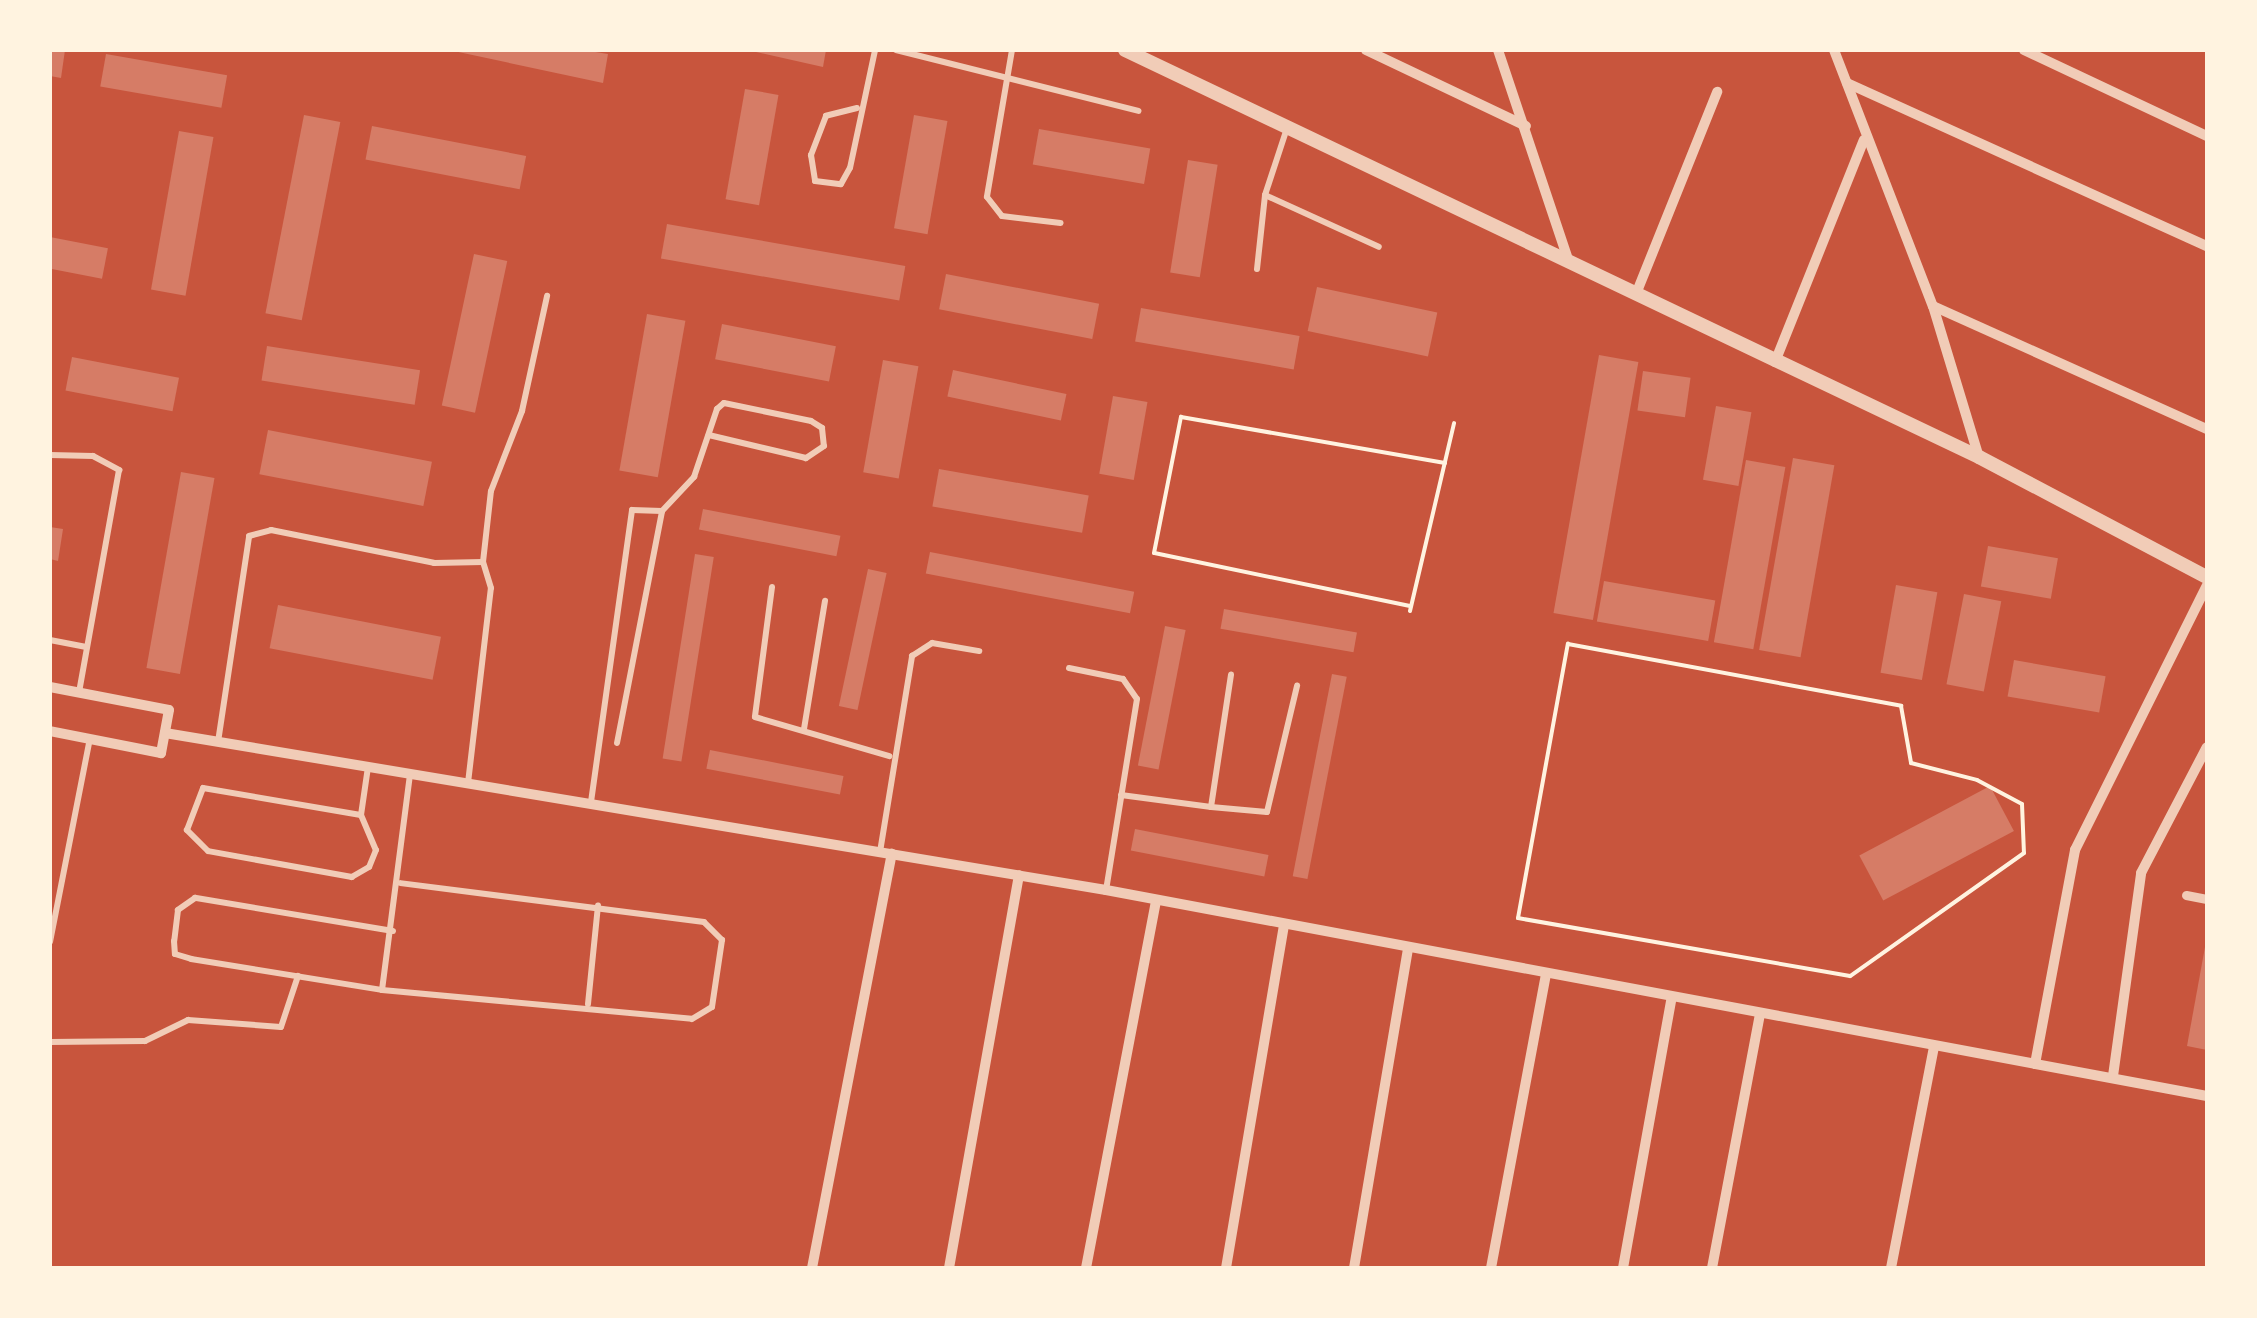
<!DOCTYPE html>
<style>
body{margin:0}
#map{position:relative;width:2257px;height:1318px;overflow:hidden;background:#c8553d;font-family:Commissioner,sans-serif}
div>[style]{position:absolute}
.building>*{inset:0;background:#d67c66;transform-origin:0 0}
.path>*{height:4px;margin:-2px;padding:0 2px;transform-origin:2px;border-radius:2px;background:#fff3e0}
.service>*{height:6px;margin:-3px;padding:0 3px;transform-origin:3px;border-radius:3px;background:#f1ccb7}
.pedestrian>*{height:9px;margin:-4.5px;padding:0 4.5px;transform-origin:4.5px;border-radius:4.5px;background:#f1ccb7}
.minor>*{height:10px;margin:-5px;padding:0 5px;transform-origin:5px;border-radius:5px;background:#f1ccb7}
.tertiary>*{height:14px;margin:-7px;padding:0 7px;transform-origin:7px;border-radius:7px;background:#f1ccb7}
span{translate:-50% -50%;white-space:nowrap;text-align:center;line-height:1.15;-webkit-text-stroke:8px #fff3e0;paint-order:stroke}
.frame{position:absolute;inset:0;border:52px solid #fff3e0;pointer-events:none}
</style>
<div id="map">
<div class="building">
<i style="clip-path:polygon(50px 50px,65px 50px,61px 78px,50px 76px)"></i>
<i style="clip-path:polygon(449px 50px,583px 50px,608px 54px,603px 83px)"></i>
<i style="clip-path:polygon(747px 50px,826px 50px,823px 67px)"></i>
<i style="left:106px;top:54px;width:123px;height:33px;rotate:10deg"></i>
<i style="left:745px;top:89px;width:34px;height:112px;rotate:10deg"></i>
<i style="left:304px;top:115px;width:37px;height:202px;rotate:11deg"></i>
<i style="left:914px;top:115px;width:34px;height:115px;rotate:10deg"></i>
<i style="left:372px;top:126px;width:157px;height:34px;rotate:11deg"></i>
<i style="left:1039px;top:129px;width:113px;height:36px;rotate:10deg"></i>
<i style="left:179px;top:131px;width:35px;height:161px;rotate:10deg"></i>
<i style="left:1188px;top:160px;width:30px;height:114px;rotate:9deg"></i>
<i style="left:667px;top:224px;width:242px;height:35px;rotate:10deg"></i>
<i style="left:50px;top:237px;width:59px;height:31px;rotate:11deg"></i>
<i style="left:474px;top:254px;width:34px;height:155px;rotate:12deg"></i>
<i style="left:946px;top:274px;width:156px;height:36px;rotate:11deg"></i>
<i style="left:1317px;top:287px;width:123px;height:45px;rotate:12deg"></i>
<i style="left:1141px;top:308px;width:161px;height:34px;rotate:10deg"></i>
<i style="left:647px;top:314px;width:39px;height:159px;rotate:10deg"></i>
<i style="left:722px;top:324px;width:116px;height:36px;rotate:11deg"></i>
<i style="left:267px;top:346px;width:155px;height:35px;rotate:9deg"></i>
<i style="left:1599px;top:355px;width:40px;height:262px;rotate:10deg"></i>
<i style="left:72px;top:357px;width:109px;height:34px;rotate:11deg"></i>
<i style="left:883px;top:360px;width:36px;height:114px;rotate:10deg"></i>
<i style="left:953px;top:370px;width:116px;height:27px;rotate:12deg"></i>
<i style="left:1643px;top:371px;width:48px;height:40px;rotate:8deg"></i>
<i style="left:1113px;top:396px;width:35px;height:79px;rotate:10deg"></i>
<i style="left:1716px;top:406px;width:36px;height:75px;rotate:10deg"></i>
<i style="left:268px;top:430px;width:167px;height:45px;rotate:11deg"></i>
<i style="left:1793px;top:458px;width:42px;height:195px;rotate:10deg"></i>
<i style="left:1746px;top:460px;width:40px;height:185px;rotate:10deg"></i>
<i style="left:939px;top:469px;width:152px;height:38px;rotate:10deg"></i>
<i style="left:181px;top:472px;width:34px;height:199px;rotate:10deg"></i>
<i style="left:703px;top:509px;width:140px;height:21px;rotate:11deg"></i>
<i style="clip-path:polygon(50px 527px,63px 529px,58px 561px,50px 559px)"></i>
<i style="left:1988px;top:546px;width:71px;height:41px;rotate:10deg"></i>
<i style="left:930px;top:552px;width:208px;height:22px;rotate:11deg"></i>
<i style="left:695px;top:554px;width:19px;height:207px;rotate:9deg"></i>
<i style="left:868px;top:569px;width:19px;height:140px;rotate:12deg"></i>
<i style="left:1604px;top:581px;width:113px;height:41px;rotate:10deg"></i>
<i style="left:1896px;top:585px;width:42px;height:89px;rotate:10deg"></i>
<i style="left:1964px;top:594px;width:38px;height:92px;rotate:11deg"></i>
<i style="left:278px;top:605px;width:166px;height:44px;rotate:11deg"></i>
<i style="left:1224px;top:609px;width:135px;height:20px;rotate:10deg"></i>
<i style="left:1165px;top:626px;width:21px;height:142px;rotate:11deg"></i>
<i style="left:2014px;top:660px;width:93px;height:37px;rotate:10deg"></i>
<i style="left:1332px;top:674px;width:15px;height:206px;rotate:11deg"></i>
<i style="left:710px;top:750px;width:136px;height:19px;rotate:11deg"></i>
<i style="left:1990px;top:786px;width:51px;height:148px;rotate:62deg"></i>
<i style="left:1135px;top:829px;width:136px;height:22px;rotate:11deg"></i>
<i style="clip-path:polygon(2205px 947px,2207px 947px,2207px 1050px,2187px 1046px)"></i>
</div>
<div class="path">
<i style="left:1410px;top:606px;width:261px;rotate:-168.3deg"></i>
<i style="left:1154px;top:553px;width:139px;rotate:-78.8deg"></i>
<i style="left:1181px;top:417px;width:268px;rotate:9.9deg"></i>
<i style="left:1410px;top:611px;width:193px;rotate:-76.8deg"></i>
<i style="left:1568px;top:644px;width:339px;rotate:10.5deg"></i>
<i style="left:1901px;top:706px;width:58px;rotate:80deg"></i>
<i style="left:1911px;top:763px;width:68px;rotate:14.4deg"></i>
<i style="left:1977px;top:780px;width:51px;rotate:28.1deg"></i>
<i style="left:2022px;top:804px;width:49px;rotate:87.7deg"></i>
<i style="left:2024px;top:853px;width:213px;rotate:144.7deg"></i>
<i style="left:1850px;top:976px;width:337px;rotate:-170.1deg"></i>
<i style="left:1518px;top:918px;width:279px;rotate:-79.7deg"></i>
</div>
<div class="service">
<i style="left:896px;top:50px;width:250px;rotate:14.1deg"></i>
<i style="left:1012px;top:50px;width:149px;rotate:99.7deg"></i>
<i style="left:987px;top:197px;width:24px;rotate:52deg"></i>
<i style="left:1002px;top:216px;width:59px;rotate:6.8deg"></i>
<i style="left:857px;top:108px;width:32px;rotate:166deg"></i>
<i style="left:826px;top:116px;width:42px;rotate:111deg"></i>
<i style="left:811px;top:155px;width:26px;rotate:81deg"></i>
<i style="left:815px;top:181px;width:26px;rotate:7deg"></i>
<i style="left:841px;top:184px;width:18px;rotate:-61deg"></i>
<i style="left:850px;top:168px;width:121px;rotate:-78deg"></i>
<i style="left:1265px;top:195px;width:125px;rotate:24.5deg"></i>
<i style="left:1257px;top:269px;width:74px;rotate:-83.8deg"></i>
<i style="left:1265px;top:195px;width:67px;rotate:-71.8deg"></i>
<i style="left:50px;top:455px;width:43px;rotate:1.3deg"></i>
<i style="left:93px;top:456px;width:30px;rotate:28deg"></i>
<i style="left:119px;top:470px;width:226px;rotate:100.2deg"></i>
<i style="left:772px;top:587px;width:131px;rotate:97.5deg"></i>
<i style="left:755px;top:717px;width:140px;rotate:16.2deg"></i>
<i style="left:50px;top:640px;width:37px;rotate:11deg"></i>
<i style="left:1069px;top:668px;width:55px;rotate:11.5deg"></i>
<i style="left:1123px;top:679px;width:24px;rotate:55deg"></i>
<i style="left:1137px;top:699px;width:193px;rotate:99.2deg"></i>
<i style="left:804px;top:729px;width:130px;rotate:-80.7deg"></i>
<i style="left:218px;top:742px;width:208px;rotate:-81.4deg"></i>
<i style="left:249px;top:536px;width:23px;rotate:-15deg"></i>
<i style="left:271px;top:530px;width:166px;rotate:11.4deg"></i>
<i style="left:434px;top:563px;width:49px;rotate:-1.2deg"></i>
<i style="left:617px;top:743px;width:236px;rotate:-79deg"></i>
<i style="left:468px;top:783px;width:196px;rotate:-83.3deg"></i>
<i style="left:491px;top:588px;width:27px;rotate:-107deg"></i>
<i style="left:483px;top:562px;width:71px;rotate:-83.6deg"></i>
<i style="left:491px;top:491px;width:86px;rotate:-68.8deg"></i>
<i style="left:522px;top:411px;width:118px;rotate:-77.7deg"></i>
<i style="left:203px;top:788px;width:160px;rotate:9.7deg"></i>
<i style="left:361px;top:815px;width:38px;rotate:67deg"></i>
<i style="left:376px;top:850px;width:18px;rotate:112deg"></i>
<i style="left:369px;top:867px;width:20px;rotate:150deg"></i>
<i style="left:352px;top:877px;width:146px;rotate:-169.8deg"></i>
<i style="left:208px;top:851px;width:30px;rotate:-135deg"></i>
<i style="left:187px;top:830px;width:45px;rotate:-69.1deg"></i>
<i style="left:1121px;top:795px;width:91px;rotate:7.6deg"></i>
<i style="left:1211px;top:807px;width:134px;rotate:-81.4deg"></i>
<i style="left:591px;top:802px;width:295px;rotate:-82deg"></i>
<i style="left:632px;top:510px;width:30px;rotate:2deg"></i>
<i style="left:662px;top:511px;width:47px;rotate:-46.7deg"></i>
<i style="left:694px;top:477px;width:72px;rotate:-71.3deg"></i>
<i style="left:717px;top:409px;width:9px;rotate:-41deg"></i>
<i style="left:724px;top:403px;width:89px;rotate:11.7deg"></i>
<i style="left:811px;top:421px;width:13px;rotate:32deg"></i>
<i style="left:822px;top:428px;width:18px;rotate:84deg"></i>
<i style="left:824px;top:446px;width:22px;rotate:146deg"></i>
<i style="left:806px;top:458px;width:100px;rotate:-166.7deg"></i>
<i style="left:1211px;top:807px;width:56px;rotate:5.1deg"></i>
<i style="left:1267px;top:812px;width:130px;rotate:-76.6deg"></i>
<i style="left:361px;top:815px;width:49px;rotate:-81.7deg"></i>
<i style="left:880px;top:852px;width:199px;rotate:-80.7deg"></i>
<i style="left:912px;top:656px;width:24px;rotate:-33deg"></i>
<i style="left:932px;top:643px;width:48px;rotate:9.7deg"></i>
<i style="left:393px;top:931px;width:201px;rotate:-170.5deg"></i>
<i style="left:195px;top:898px;width:21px;rotate:145deg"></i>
<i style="left:178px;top:910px;width:31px;rotate:97deg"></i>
<i style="left:174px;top:941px;width:13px;rotate:86deg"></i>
<i style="left:175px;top:954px;width:17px;rotate:17deg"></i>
<i style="left:191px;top:959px;width:193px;rotate:9.2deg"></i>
<i style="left:382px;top:990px;width:311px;rotate:5.3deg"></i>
<i style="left:692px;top:1019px;width:23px;rotate:-31deg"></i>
<i style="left:712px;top:1007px;width:68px;rotate:-81.5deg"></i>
<i style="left:722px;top:940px;width:25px;rotate:-135deg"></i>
<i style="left:704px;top:922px;width:306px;rotate:-172.7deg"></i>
<i style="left:50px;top:942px;width:207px;rotate:-78.9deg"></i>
<i style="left:382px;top:990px;width:218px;rotate:-82.6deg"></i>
<i style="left:588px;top:1004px;width:99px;rotate:-84.2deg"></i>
<i style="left:50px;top:1042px;width:95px;rotate:-0.6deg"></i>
<i style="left:145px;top:1041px;width:48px;rotate:-26deg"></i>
<i style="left:188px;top:1020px;width:93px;rotate:4.3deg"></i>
<i style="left:281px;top:1027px;width:54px;rotate:-71.6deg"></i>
</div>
<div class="pedestrian">
<i style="left:2186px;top:895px;width:21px;rotate:11deg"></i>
</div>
<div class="minor">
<i style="left:1366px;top:50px;width:177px;rotate:25.4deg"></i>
<i style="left:1498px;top:50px;width:224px;rotate:71.5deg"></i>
<i style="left:1834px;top:50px;width:274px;rotate:68.9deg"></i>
<i style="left:1933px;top:306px;width:158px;rotate:73.1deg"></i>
<i style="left:2024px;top:50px;width:202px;rotate:25.2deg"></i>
<i style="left:1847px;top:83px;width:395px;rotate:24.4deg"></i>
<i style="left:1636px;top:294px;width:218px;rotate:-68.1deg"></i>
<i style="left:1933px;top:306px;width:300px;rotate:24.2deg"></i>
<i style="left:1775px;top:362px;width:239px;rotate:-68.2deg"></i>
<i style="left:50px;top:687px;width:121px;rotate:10.9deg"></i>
<i style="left:169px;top:710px;width:44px;rotate:100.5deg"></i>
<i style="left:161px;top:753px;width:113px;rotate:-168.8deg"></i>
<i style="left:165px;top:733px;width:954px;rotate:9.47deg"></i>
<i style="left:1106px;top:890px;width:1120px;rotate:10.6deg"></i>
<i style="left:2035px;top:1064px;width:218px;rotate:-79.4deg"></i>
<i style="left:2075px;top:850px;width:296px;rotate:-63.5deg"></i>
<i style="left:2113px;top:1076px;width:205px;rotate:-82.1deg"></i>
<i style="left:2141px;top:873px;width:142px;rotate:-62.4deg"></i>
<i style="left:812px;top:1268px;width:422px;rotate:-79.1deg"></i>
<i style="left:949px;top:1268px;width:399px;rotate:-79.9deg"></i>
<i style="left:1086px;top:1268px;width:373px;rotate:-79.2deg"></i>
<i style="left:1226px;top:1268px;width:348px;rotate:-80.4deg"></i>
<i style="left:1354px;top:1268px;width:325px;rotate:-80.4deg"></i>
<i style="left:1491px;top:1268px;width:300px;rotate:-79.4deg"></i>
<i style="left:1623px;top:1268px;width:272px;rotate:-79.8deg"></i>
<i style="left:1712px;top:1268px;width:258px;rotate:-79.3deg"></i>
<i style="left:1891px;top:1268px;width:226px;rotate:-79deg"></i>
</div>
<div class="tertiary">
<i style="left:1125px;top:50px;width:946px;rotate:25.48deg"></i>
<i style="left:1979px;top:457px;width:258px;rotate:27.8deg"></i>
</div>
<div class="frame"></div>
</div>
